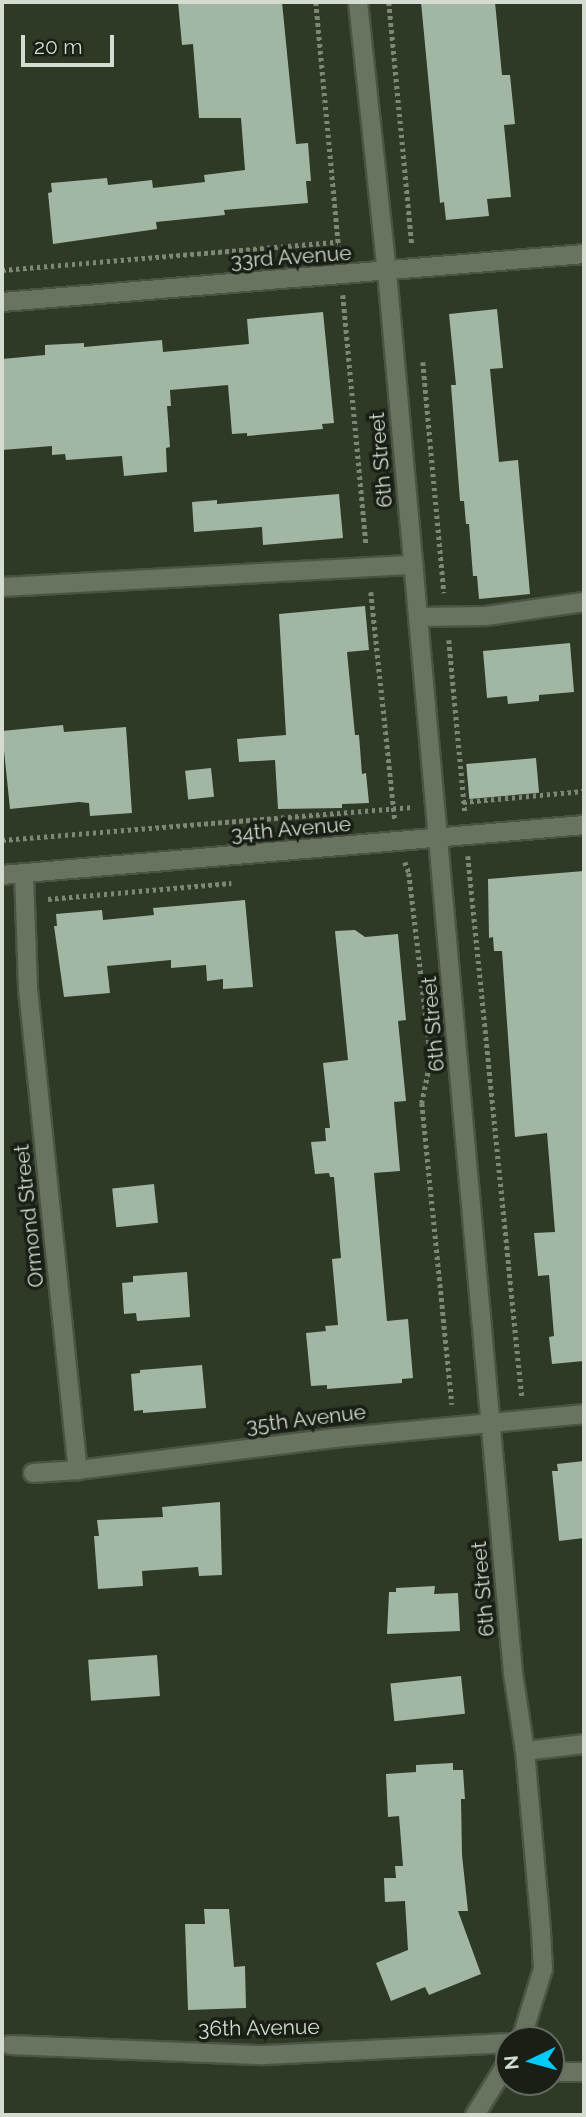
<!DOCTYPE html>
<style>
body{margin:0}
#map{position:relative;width:586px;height:2117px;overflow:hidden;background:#2e3926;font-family:Raleway,sans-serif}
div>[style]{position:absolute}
.building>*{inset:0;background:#a1b7a4;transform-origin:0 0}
.path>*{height:4.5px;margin-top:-2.25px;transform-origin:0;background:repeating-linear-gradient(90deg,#7e8777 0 3.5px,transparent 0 7px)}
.roads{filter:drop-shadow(2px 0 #4b5444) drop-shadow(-2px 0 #4b5444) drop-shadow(0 2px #4b5444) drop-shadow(0 -2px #4b5444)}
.minor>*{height:18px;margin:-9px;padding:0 9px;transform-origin:9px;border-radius:9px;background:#68745f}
span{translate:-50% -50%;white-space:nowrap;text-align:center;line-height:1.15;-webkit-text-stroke:7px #1a1f16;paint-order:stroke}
.street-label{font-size:21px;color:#d4dbcf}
.frame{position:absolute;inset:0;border:4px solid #d4dbcf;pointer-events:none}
.north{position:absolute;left:495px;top:2026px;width:70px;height:70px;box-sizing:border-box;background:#1a1f16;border:2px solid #646a60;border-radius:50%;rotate:265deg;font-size:19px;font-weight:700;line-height:28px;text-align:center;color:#d4dbcf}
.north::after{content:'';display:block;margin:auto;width:24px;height:32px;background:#02cbf9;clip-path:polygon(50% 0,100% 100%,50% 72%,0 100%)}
.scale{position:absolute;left:21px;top:35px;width:93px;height:32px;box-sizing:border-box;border:4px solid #d4dbcf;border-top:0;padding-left:9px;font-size:21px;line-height:24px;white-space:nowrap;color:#d4dbcf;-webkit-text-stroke:5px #1a1f16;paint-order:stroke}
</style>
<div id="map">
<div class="building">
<i style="clip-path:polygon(178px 2px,282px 2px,296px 144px,308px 143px,311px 181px,306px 181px,308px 203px,224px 210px,225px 215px,156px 222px,157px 229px,53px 244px,48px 193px,52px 192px,51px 183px,107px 178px,108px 185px,152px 180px,153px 188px,205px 182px,204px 175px,245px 170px,241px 118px,199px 118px,193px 44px,182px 45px)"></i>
<i style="clip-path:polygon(421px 2px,495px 2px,502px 75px,510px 75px,515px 124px,504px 125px,511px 197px,487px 199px,489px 216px,446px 220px,444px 202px,440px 203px)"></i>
<i style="clip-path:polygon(497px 309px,503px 368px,490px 369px,499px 462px,518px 460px,530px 594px,479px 599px,477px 576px,473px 576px,469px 524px,466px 524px,464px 501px,460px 501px,451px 385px,456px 385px,449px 314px)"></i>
<i style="clip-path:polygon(323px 312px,334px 423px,322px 424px,323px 429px,247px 436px,247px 433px,232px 434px,228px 385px,170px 390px,171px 406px,167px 406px,170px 447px,166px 448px,167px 472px,124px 476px,122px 456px,66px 460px,65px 454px,52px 455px,52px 446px,2px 450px,2px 359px,45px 355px,45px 345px,84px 343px,84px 347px,162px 340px,163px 352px,249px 344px,247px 319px)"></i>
<i style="clip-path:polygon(339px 494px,343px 538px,263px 545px,262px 527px,194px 532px,192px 502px,217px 500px,217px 504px)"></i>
<i style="clip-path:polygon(365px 606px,369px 650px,347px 652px,355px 735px,359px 735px,362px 774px,366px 773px,369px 803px,342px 804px,342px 808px,278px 809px,275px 760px,239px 762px,237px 739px,286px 735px,279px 614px)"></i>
<i style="clip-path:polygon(570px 643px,574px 692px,539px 695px,539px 701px,508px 704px,507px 696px,487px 698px,483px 651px)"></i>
<i style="clip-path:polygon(63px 725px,64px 732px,126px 727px,132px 813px,90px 816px,89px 803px,79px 802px,10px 809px,2px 731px)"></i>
<i style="left:536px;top:758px;width:35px;height:70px;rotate:85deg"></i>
<i style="left:211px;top:768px;width:29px;height:26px;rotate:84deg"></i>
<i style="clip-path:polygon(584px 871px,584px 1361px,552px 1364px,549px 1337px,554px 1336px,549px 1275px,538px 1276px,534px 1233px,555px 1232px,547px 1133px,515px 1137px,502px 951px,494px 951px,493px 937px,489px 938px,488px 879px)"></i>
<i style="clip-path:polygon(245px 900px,253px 987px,223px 989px,223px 979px,207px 981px,206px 965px,171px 968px,171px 960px,107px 966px,110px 993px,64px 997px,54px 926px,57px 926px,56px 914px,102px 910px,103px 920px,154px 915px,153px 908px)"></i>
<i style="clip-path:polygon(355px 930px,365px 937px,398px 934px,406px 1020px,398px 1021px,406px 1101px,394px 1102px,400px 1171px,374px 1173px,387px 1321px,408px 1319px,413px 1378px,402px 1379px,402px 1383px,327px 1389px,327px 1385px,311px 1386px,306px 1333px,326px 1331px,325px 1326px,338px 1325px,332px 1259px,341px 1258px,334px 1177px,330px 1177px,329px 1173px,315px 1174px,311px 1142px,326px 1141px,325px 1128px,330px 1128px,323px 1063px,348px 1060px,335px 931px)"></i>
<i style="left:154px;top:1184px;width:39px;height:42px;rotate:84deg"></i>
<i style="clip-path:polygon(187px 1272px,190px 1317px,137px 1321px,136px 1313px,124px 1314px,122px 1283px,133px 1282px,133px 1276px)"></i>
<i style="clip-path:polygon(202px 1365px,206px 1408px,143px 1413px,143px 1410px,134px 1411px,131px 1374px,140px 1373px,140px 1370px)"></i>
<i style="clip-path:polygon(584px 1461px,584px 1538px,559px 1541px,552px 1471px,558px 1471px,557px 1464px)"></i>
<i style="clip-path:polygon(220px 1502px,222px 1575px,199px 1576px,198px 1567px,142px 1571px,143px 1586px,98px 1589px,94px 1536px,99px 1536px,97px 1520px,163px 1517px,162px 1507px)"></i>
<i style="clip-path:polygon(435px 1586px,434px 1594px,458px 1593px,460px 1631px,387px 1634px,389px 1592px,396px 1592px,396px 1588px)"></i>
<i style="left:157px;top:1655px;width:41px;height:69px;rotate:86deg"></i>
<i style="left:461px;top:1676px;width:38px;height:71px;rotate:84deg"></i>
<i style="clip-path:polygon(453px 1763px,453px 1770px,463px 1770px,465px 1799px,461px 1799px,462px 1855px,468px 1911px,458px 1911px,481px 1974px,429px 1995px,425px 1987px,391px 2001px,376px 1963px,408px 1950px,405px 1901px,385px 1902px,384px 1878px,396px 1878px,395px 1866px,403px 1866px,399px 1816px,388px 1817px,386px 1774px,416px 1772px,416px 1765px)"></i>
<i style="clip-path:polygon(204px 1909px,229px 1909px,234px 1967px,245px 1966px,246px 2008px,188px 2010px,185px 1924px,205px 1924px)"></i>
</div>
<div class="path">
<i style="left:316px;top:2px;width:251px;rotate:84.7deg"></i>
<i style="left:389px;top:2px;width:244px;rotate:84.6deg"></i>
<i style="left:2px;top:270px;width:337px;rotate:-4.8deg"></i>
<i style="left:343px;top:295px;width:251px;rotate:84.7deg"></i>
<i style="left:423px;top:362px;width:232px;rotate:84.8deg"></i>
<i style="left:371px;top:592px;width:229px;rotate:84deg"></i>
<i style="left:449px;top:640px;width:174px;rotate:84.7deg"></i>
<i style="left:463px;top:802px;width:121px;rotate:-5.2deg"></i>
<i style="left:2px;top:840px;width:412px;rotate:-4.6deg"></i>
<i style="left:468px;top:856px;width:545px;rotate:84.31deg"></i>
<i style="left:405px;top:862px;width:12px;rotate:70deg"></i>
<i style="left:409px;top:873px;width:179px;rotate:83.3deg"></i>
<i style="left:48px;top:899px;width:184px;rotate:-5deg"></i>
<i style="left:431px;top:1059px;width:45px;rotate:101.6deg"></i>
<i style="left:422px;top:1103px;width:303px;rotate:84.3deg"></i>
</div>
<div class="roads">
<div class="minor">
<i style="left:358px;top:2px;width:272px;rotate:83.9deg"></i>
<i style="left:387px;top:272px;width:1407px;rotate:84.86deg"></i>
<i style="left:513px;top:1673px;width:79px;rotate:81.3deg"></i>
<i style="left:525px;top:1751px;width:181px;rotate:84.9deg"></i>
<i style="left:541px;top:1931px;width:38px;rotate:87deg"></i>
<i style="left:543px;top:1969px;width:74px;rotate:107.2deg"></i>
<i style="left:2px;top:302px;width:584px;rotate:-4.71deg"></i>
<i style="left:2px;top:587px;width:412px;rotate:-3.1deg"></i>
<i style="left:418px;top:617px;width:68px;rotate:-0.8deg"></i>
<i style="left:486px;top:616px;width:99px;rotate:-8.1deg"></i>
<i style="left:24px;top:873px;width:116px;rotate:88deg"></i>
<i style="left:28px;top:989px;width:484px;rotate:84.1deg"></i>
<i style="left:2px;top:875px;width:584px;rotate:-4.91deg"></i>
<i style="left:33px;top:1473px;width:45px;rotate:-3.8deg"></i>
<i style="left:78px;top:1470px;width:259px;rotate:-7.1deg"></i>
<i style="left:335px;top:1438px;width:250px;rotate:-5.5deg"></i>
<i style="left:525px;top:1751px;width:59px;rotate:-6.8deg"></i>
<i style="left:10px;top:2045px;width:254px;rotate:2.3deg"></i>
<i style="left:264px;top:2055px;width:245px;rotate:-2.8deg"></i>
<i style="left:551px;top:2072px;width:33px"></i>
<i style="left:475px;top:2115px;width:65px;rotate:-58.3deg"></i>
</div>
</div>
<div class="street-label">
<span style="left:291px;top:257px;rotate:-4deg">33rd Avenue</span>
<span style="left:381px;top:460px;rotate:-95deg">6th Street</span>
<span style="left:291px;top:829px;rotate:-5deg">34th Avenue</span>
<span style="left:433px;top:1024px;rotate:-95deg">6th Street</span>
<span style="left:29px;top:1216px;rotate:-96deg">Ormond Street</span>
<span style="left:306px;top:1419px;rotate:-7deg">35th Avenue</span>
<span style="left:483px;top:1589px;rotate:-95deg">6th Street</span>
<span style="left:259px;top:2028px;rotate:-1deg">36th Avenue</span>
</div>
<div class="frame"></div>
<div class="north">N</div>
<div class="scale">20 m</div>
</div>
